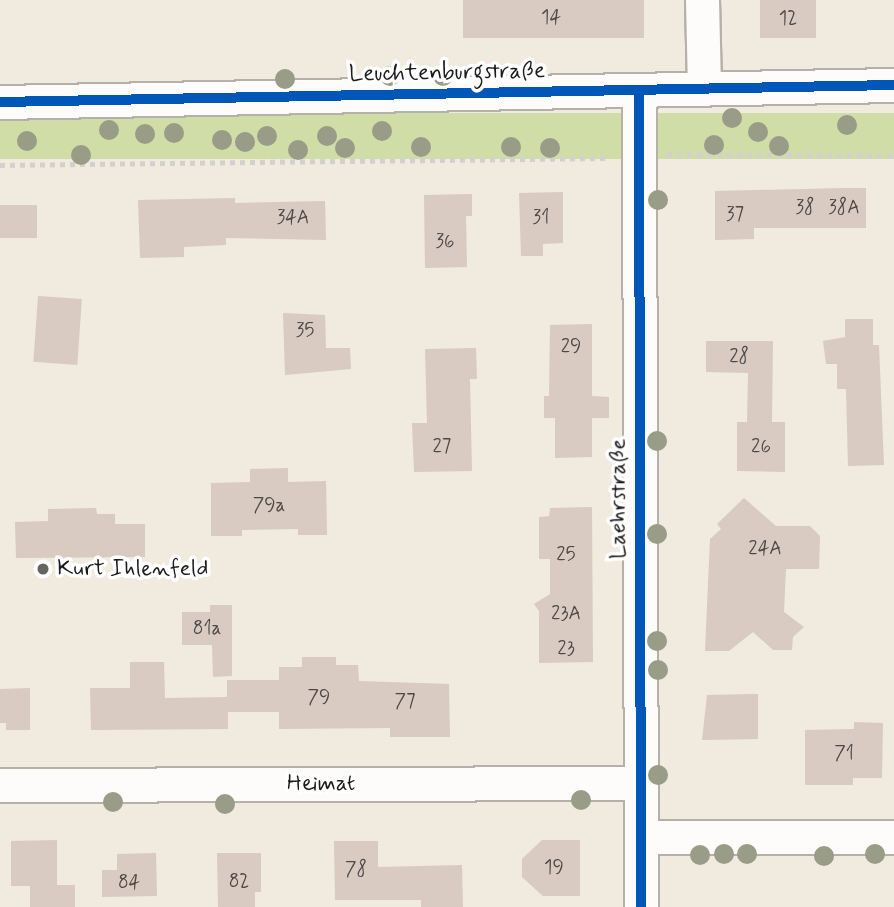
<!DOCTYPE html>
<meta charset="utf-8">
<style>
body{margin:0}
#map{position:relative;width:894px;height:907px;overflow:hidden;background:#f0eadf;font-family:Mynerve,sans-serif}
div>[style]{position:absolute}
.green>*{inset:0;background:#d0dda7;transform-origin:0 0}
.building>*{inset:0;background:#d9cac2;transform-origin:0 0}
.path>*{height:4.5px;margin-top:-2.25px;transform-origin:0;background:repeating-linear-gradient(90deg,#d3d1cf 0 5px,transparent 0 10px)}
.roads{filter:drop-shadow(2px 0 #b5b1aa) drop-shadow(-2px 0 #b5b1aa) drop-shadow(0 2px #b5b1aa) drop-shadow(0 -2px #b5b1aa)}
.street>*{height:33px;margin:-16.5px;padding:0 16.5px;transform-origin:16.5px;border-radius:16.5px;background:#fdfcfa}
.cycleway>*{height:10px;margin:-5px;padding:0 5px;transform-origin:5px;border-radius:5px;background:#0057b8}
.trees>*{width:20px;height:20px;margin:-10px;border-radius:50%;background:#999c86}
.dots>*{width:19px;height:19px;translate:-50% -50%;box-sizing:border-box;border:4px solid #fff;border-radius:50%}
span{translate:-50% -50%;white-space:nowrap;text-align:center;line-height:1.15;-webkit-text-stroke:7px #fff;paint-order:stroke}
.number-label{font-size:19px;color:#4b4846}
.number-label span{-webkit-text-stroke-width:0}
.street-label{font-size:23px;color:#1c1c1c}
.poi-label{font-size:23px;color:#1c1c1c}
.left{translate:0 -50%;text-align:left}
</style>
<div id="map">
<div class="green">
<i style="left:894px;top:113px;width:46px;height:894px;rotate:90deg"></i>
</div>
<div class="building">
<i style="left:463px;top:0;width:181px;height:38px"></i>
<i style="left:760px;top:0;width:56px;height:38px"></i>
<i style="clip-path:polygon(844px 188px,866px 188px,866px 228px,754px 228px,754px 239px,715px 240px,715px 191px)"></i>
<i style="clip-path:polygon(563px 192px,563px 243px,543px 244px,543px 256px,521px 256px,519px 193px)"></i>
<i style="clip-path:polygon(472px 194px,472px 216px,466px 216px,467px 267px,425px 268px,424px 195px)"></i>
<i style="clip-path:polygon(235px 198px,235px 203px,325px 201px,326px 240px,226px 238px,226px 245px,184px 247px,184px 257px,140px 258px,138px 200px)"></i>
<i style="left:37px;top:205px;width:33px;height:37px;rotate:90deg"></i>
<i style="left:38px;top:296px;width:44px;height:66px;rotate:4deg"></i>
<i style="clip-path:polygon(283px 313px,325px 315px,326px 348px,350px 348px,351px 369px,285px 375px)"></i>
<i style="clip-path:polygon(845px 319px,873px 319px,873px 345px,879px 345px,884px 465px,848px 466px,846px 389px,837px 389px,837px 364px,826px 364px,823px 341px,845px 337px)"></i>
<i style="clip-path:polygon(592px 324px,592px 396px,609px 397px,609px 418px,592px 418px,592px 457px,555px 458px,555px 418px,544px 418px,544px 396px,549px 396px,550px 325px)"></i>
<i style="clip-path:polygon(706px 341px,773px 341px,772px 422px,785px 422px,785px 472px,737px 471px,737px 422px,747px 422px,748px 373px,706px 372px)"></i>
<i style="clip-path:polygon(476px 348px,477px 379px,470px 379px,472px 471px,414px 472px,412px 423px,427px 423px,425px 349px)"></i>
<i style="clip-path:polygon(288px 468px,288px 482px,326px 481px,327px 535px,298px 535px,298px 529px,242px 530px,242px 536px,211px 536px,211px 483px,250px 482px,250px 469px)"></i>
<i style="clip-path:polygon(744px 498px,776px 526px,810px 526px,820px 536px,819px 569px,786px 569px,784px 612px,804px 627px,793px 637px,792px 650px,773px 650px,753px 632px,729px 651px,705px 651px,710px 539px,721px 529px,717px 524px)"></i>
<i style="clip-path:polygon(592px 507px,593px 662px,539px 663px,539px 611px,534px 604px,550px 594px,550px 559px,539px 559px,539px 517px,549px 516px,550px 508px)"></i>
<i style="clip-path:polygon(96px 508px,97px 514px,115px 514px,115px 524px,145px 524px,145px 557px,16px 558px,15px 522px,48px 521px,48px 509px)"></i>
<i style="clip-path:polygon(210px 605px,232px 605px,232px 676px,213px 677px,212px 645px,182px 645px,182px 612px,210px 612px)"></i>
<i style="clip-path:polygon(302px 657px,336px 657px,336px 665px,358px 665px,359px 681px,449px 684px,450px 737px,390px 737px,390px 728px,279px 729px,279px 712px,228px 712px,228px 729px,91px 730px,90px 688px,130px 688px,130px 662px,164px 662px,165px 698px,227px 697px,227px 680px,279px 680px,279px 667px,302px 667px)"></i>
<i style="clip-path:polygon(30px 688px,30px 730px,6px 730px,6px 723px,0 723px,0 689px)"></i>
<i style="clip-path:polygon(752px 694px,758px 694px,758px 739px,702px 740px,707px 695px)"></i>
<i style="clip-path:polygon(854px 722px,883px 723px,882px 778px,853px 778px,853px 785px,805px 785px,805px 730px,854px 729px)"></i>
<i style="clip-path:polygon(57px 840px,57px 885px,75px 885px,75px 907px,30px 907px,30px 886px,11px 886px,11px 841px)"></i>
<i style="clip-path:polygon(542px 840px,580px 840px,580px 896px,543px 896px,522px 877px,522px 859px)"></i>
<i style="clip-path:polygon(334px 841px,378px 841px,378px 867px,462px 865px,463px 907px,421px 907px,421px 900px,335px 900px)"></i>
<i style="clip-path:polygon(156px 853px,157px 896px,102px 897px,102px 870px,117px 870px,117px 854px)"></i>
<i style="clip-path:polygon(217px 853px,261px 853px,261px 892px,255px 892px,255px 907px,218px 907px)"></i>
</div>
<div class="path">
<i style="left:667px;top:154px;width:227px;rotate:0.3deg"></i>
<i style="left:0;top:165px;width:609px;rotate:-0.66deg"></i>
</div>
<div class="roads">
<div class="street">
<i style="left:702px;top:0;width:89px;rotate:88.7deg"></i>
<i style="left:639px;top:90px;width:817px;rotate:89.86deg"></i>
<i style="left:0;top:102px;width:894px;rotate:-1.09deg"></i>
<i style="left:0;top:785px;width:641px;rotate:-0.18deg"></i>
<i style="left:641px;top:837px;width:253px"></i>
</div>
</div>
<div class="cycleway">
<i style="left:639px;top:90px;width:817px;rotate:89.86deg"></i>
<i style="left:0;top:102px;width:894px;rotate:-1.09deg"></i>
</div>
<div class="trees">
<i style="left:390px;top:76px"></i>
<i style="left:443px;top:76px"></i>
<i style="left:285px;top:79px"></i>
<i style="left:732px;top:118px"></i>
<i style="left:847px;top:125px"></i>
<i style="left:109px;top:130px"></i>
<i style="left:382px;top:131px"></i>
<i style="left:758px;top:132px"></i>
<i style="left:174px;top:133px"></i>
<i style="left:145px;top:134px"></i>
<i style="left:267px;top:136px"></i>
<i style="left:327px;top:136px"></i>
<i style="left:222px;top:140px"></i>
<i style="left:27px;top:141px"></i>
<i style="left:245px;top:142px"></i>
<i style="left:714px;top:145px"></i>
<i style="left:779px;top:146px"></i>
<i style="left:421px;top:147px"></i>
<i style="left:511px;top:147px"></i>
<i style="left:345px;top:148px"></i>
<i style="left:550px;top:148px"></i>
<i style="left:298px;top:150px"></i>
<i style="left:81px;top:155px"></i>
<i style="left:658px;top:200px"></i>
<i style="left:657px;top:441px"></i>
<i style="left:657px;top:534px"></i>
<i style="left:657px;top:641px"></i>
<i style="left:658px;top:670px"></i>
<i style="left:658px;top:775px"></i>
<i style="left:581px;top:800px"></i>
<i style="left:113px;top:802px"></i>
<i style="left:225px;top:804px"></i>
<i style="left:724px;top:854px"></i>
<i style="left:747px;top:854px"></i>
<i style="left:875px;top:854px"></i>
<i style="left:700px;top:855px"></i>
<i style="left:824px;top:856px"></i>
</div>
<div class="dots">
<i style="left:43px;top:569px;background:#666460"></i>
</div>
<div class="number-label">
<span style="left:551px;top:18px">14</span>
<span style="left:788px;top:19px">12</span>
<span style="left:805px;top:208px">38</span>
<span style="left:844px;top:208px">38A</span>
<span style="left:735px;top:215px">37</span>
<span style="left:293px;top:218px">34A</span>
<span style="left:541px;top:218px">31</span>
<span style="left:445px;top:242px">36</span>
<span style="left:305px;top:331px">35</span>
<span style="left:571px;top:347px">29</span>
<span style="left:739px;top:357px">28</span>
<span style="left:442px;top:447px">27</span>
<span style="left:761px;top:447px">26</span>
<span style="left:269px;top:506px">79a</span>
<span style="left:765px;top:549px">24A</span>
<span style="left:566px;top:555px">25</span>
<span style="left:566px;top:614px">23A</span>
<span style="left:207px;top:629px">81a</span>
<span style="left:566px;top:649px">23</span>
<span style="left:319px;top:698px">79</span>
<span style="left:405px;top:702px">77</span>
<span style="left:844px;top:754px">71</span>
<span style="left:554px;top:868px">19</span>
<span style="left:356px;top:870px">78</span>
<span style="left:239px;top:882px">82</span>
<span style="left:129px;top:883px">84</span>
</div>
<div class="street-label">
<span style="left:447px;top:73px;rotate:-1deg">Leuchtenburgstraße</span>
<span style="left:619px;top:499px;rotate:-90deg">Laehrstraße</span>
<span style="left:321px;top:784px">Heimat</span>
</div>
<div class="poi-label">
<span class="left" style="left:57px;top:569px">Kurt Ihlenfeld</span>
</div>
</div>
